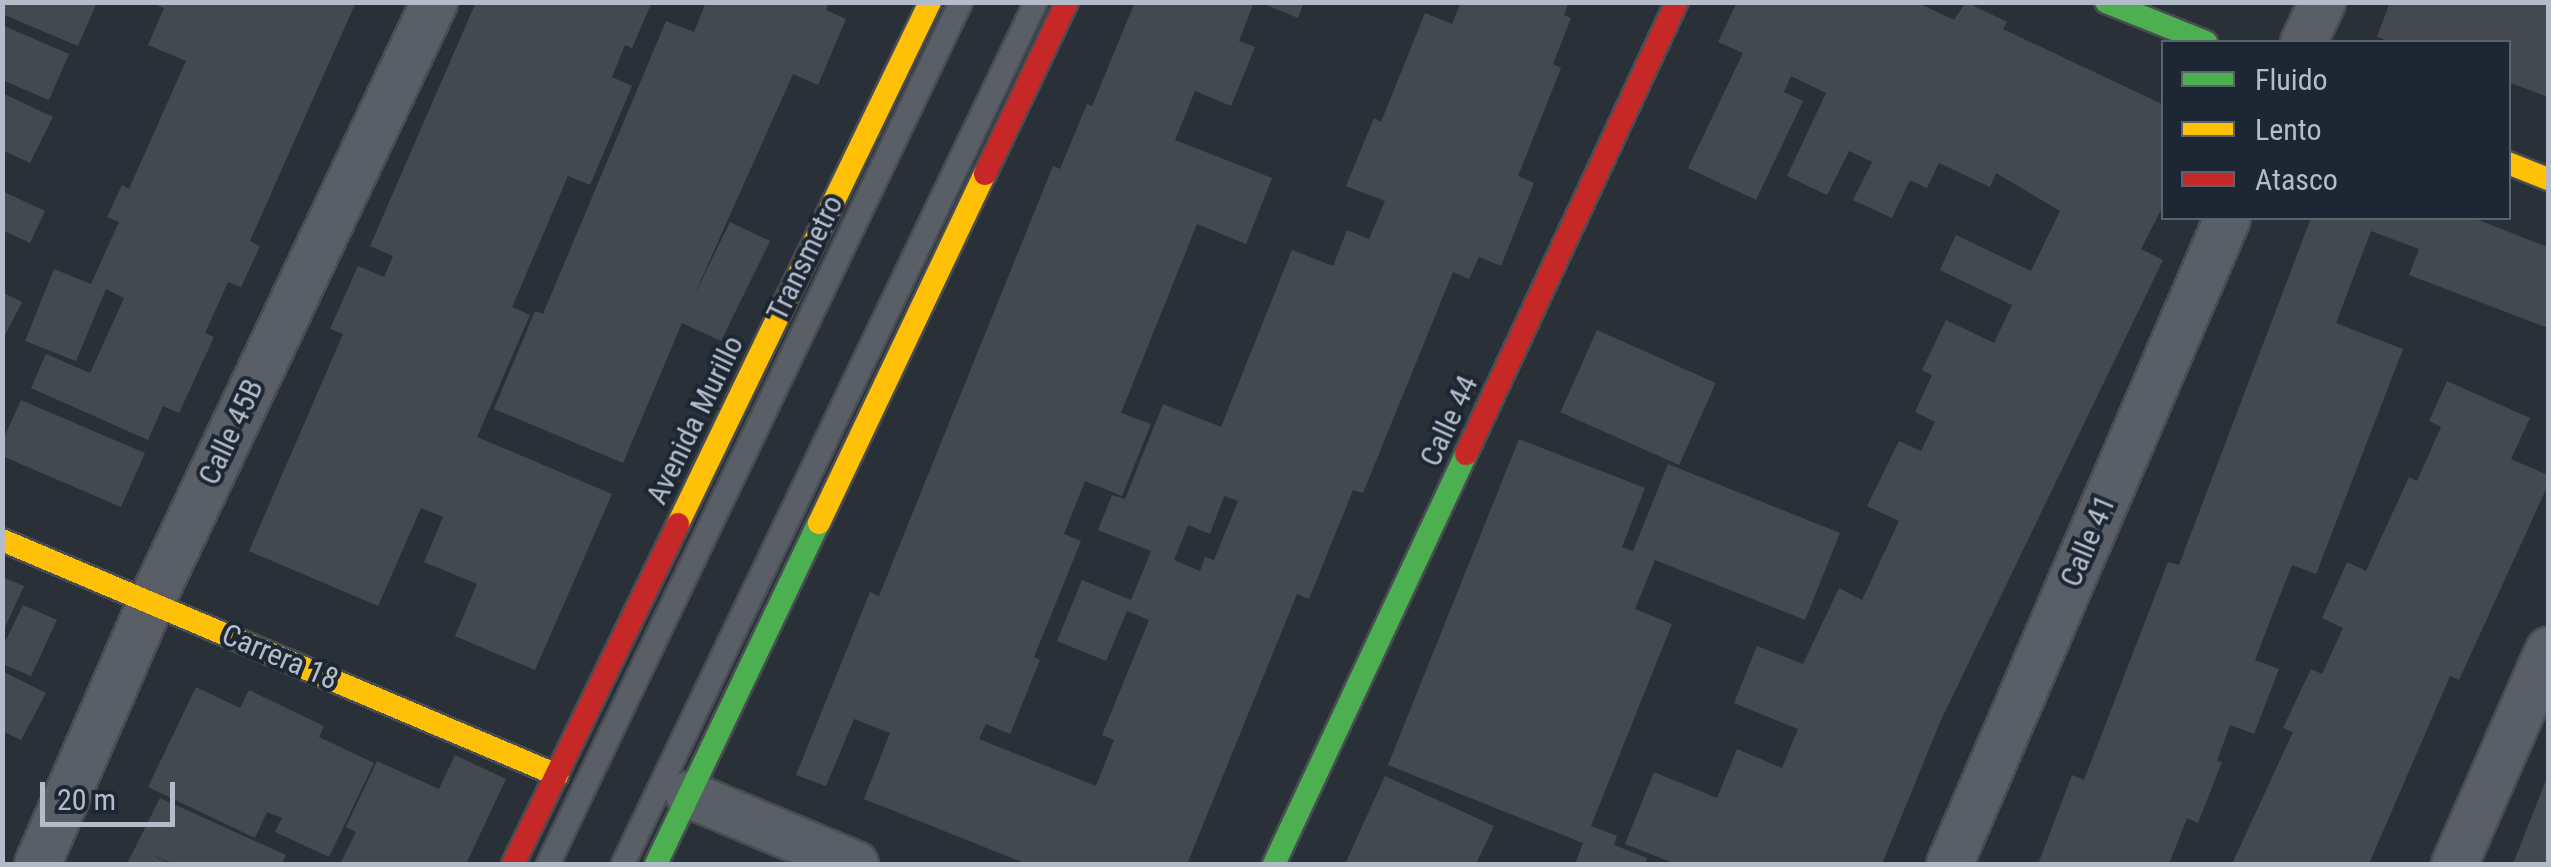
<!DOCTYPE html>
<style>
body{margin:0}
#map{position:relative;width:2551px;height:867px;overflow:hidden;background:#2a3038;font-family:"Roboto Condensed",sans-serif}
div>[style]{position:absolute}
.building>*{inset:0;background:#444950;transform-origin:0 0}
.roads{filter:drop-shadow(2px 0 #484c53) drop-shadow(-2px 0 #484c53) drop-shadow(0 2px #484c53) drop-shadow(0 -2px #484c53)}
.lane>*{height:22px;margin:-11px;padding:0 11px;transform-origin:11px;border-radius:11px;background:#5a5e66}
.street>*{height:45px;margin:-22.5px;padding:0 22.5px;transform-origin:22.5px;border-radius:22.5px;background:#5a5e66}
.fast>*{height:22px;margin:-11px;padding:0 11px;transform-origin:11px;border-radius:11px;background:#4caf50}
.slow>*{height:22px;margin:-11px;padding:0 11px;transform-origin:11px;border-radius:11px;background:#ffc107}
.jam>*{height:22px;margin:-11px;padding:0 11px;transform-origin:11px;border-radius:11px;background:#c62828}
span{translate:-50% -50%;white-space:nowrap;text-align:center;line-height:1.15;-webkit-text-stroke:8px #1d2633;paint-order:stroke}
.street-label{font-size:30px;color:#b4bcc9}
.frame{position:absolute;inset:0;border:5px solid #b4bcc9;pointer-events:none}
.legend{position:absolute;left:2161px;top:40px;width:350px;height:180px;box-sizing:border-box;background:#1d2633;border:2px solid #59626f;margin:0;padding:12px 18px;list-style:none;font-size:30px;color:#b4bcc9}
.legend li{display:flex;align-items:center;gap:20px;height:50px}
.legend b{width:50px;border:2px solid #59626f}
.scale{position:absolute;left:40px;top:782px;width:135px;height:45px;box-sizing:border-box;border:5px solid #b4bcc9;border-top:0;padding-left:12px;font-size:30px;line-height:35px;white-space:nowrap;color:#b4bcc9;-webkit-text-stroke:8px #1d2633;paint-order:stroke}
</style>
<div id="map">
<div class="building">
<i style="clip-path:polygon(2px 2px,97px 2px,78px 46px,2px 14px)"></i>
<i style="clip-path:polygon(150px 2px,356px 2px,250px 241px,260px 246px,241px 287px,228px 282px,205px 333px,214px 337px,179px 413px,163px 406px,148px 440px,31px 388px,46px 354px,90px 373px,124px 298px,106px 289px,76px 361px,25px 341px,54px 269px,91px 284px,119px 222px,107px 217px,122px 185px,129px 189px,186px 61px,148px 45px,164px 8px)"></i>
<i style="clip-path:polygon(476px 2px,652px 2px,632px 48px,625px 45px,612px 77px,632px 86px,590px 185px,568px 176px,512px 307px,530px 315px,477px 437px,612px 494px,535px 670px,455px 636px,477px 584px,424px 562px,443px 517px,421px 508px,378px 606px,249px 551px,343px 334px,330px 329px,358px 266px,384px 277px,393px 256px,370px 246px)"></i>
<i style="clip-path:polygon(706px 2px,829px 2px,826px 10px,846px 19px,818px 85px,793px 74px,692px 300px,730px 222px,770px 241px,721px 341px,682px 323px,623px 463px,494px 409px,535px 311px,543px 314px,666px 21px,694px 32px)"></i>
<i style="clip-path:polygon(evenodd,1135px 2px,1254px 2px,1239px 41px,1255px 47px,1231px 106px,1195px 91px,1175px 140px,1272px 178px,1246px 244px,1197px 224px,1121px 413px,1151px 424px,1122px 496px,1085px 481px,1064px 534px,1081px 541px,1034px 657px,1040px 660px,1010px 734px,986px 724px,979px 739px,1096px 786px,1114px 740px,1102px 735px,1149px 620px,1127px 611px,1106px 661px,1057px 641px,1082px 580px,1131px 600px,1151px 551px,1098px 530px,1112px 495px,1125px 499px,1163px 404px,1221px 427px,1292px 250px,1333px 266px,1347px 230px,1369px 239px,1385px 201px,1346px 186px,1374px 118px,1381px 122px,1425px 13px,1452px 24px,1461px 2px,1569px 2px,1564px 15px,1571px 18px,1553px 64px,1561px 68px,1518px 176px,1534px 183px,1501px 266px,1479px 257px,1469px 279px,1453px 272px,1363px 493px,1353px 490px,1309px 599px,1297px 594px,1187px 864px,1027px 864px,864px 799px,890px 733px,854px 719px,826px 786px,796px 775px,870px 592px,879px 596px,1053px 166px,1060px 169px,1087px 104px,1092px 106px,1135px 2px,1224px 496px,1238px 501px,1214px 560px,1205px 557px,1200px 571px,1174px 560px,1188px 525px,1210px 534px,1224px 496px)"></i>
<i style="clip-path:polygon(1259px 2px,1304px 2px,1298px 18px)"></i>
<i style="clip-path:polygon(1737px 2px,1916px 2px,1954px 20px,1966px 2px,2007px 22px,2003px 29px,2164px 105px,2164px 204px,2141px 249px,2163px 260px,1941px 720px,1882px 864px,1676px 864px,1625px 844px,1654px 772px,1717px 798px,1737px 749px,1782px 768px,1798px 729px,1734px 703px,1757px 646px,1803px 664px,1839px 588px,1862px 600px,1899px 521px,1867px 506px,1899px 441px,1921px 451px,1935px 422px,1915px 412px,1932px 375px,1922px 370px,1946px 320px,1994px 343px,2012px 305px,1940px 270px,1956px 235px,2031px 271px,2060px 211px,1996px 173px,1990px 187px,1939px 163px,1927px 188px,1910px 180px,1892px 218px,1853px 200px,1872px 162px,1849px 151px,1827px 195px,1787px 176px,1826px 93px,1791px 76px,1784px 92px,1803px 101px,1756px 200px,1688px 168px,1743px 53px,1718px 42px)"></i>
<i style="clip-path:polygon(2390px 2px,2548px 2px,2548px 97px,2508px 82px,2508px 42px,2391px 42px,2377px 37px)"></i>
<i style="clip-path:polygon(2px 25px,69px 54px,49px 100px,2px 80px)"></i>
<i style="clip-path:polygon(2px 93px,53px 117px,30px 163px,2px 150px)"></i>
<i style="clip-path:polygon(2px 191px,45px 211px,30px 243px,2px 230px)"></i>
<i style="clip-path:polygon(2311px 218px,2473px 218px,2548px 247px,2548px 328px,2409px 275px,2419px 249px,2371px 231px,2336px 323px,2403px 349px,2316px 574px,2292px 565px,2277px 603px,2255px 660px,2279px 669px,2254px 734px,2230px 725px,2217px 761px,2222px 762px,2198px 823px,2187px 818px,2169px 864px,2038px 864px,2072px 775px,2084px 780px,2168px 562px,2179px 565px)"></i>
<i style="clip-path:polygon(2px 292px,22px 302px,2px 341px)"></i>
<i style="left:1597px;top:330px;width:130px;height:90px;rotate:24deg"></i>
<i style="clip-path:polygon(2447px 381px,2530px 418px,2511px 459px,2548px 475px,2548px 485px,2459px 680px,2450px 676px,2369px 864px,2232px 864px,2293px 732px,2283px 728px,2311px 669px,2322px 674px,2343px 628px,2322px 618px,2347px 562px,2366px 571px,2409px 477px,2417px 481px,2441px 427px,2429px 421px)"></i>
<i style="clip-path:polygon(21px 400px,145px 453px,121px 507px,2px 456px,2px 442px)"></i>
<i style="clip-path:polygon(1519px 439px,1645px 488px,1622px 547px,1633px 551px,1668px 464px,1840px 533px,1805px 620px,1655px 560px,1635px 609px,1672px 624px,1591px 826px,1617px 836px,1614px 845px,1647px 858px,1645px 864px,1575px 864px,1583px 843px,1388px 765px)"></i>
<i style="clip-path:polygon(2px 577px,24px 586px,2px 634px)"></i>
<i style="clip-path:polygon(23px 605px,57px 620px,31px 676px,2px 664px,2px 648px)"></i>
<i style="clip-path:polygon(2px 671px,46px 693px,21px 740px,2px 731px)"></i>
<i style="clip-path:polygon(196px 687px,240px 708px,249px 690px,324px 726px,319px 737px,374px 763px,329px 857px,275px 832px,282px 818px,267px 812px,255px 838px,148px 787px)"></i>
<i style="clip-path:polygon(455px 755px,506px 779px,466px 864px,340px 864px,356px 832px,346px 827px,377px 761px,439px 789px)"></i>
<i style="clip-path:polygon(2548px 775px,2548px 864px,2513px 864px)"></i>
<i style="clip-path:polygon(1385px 776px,1494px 826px,1476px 864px,1345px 864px)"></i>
<i style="clip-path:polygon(160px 798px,286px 855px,282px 864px,174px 864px,150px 854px,170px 864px,127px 864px)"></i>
</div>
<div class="roads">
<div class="lane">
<i style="left:548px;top:864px;width:956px;rotate:-64.4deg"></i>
<i style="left:623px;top:864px;width:956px;rotate:-64.4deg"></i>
</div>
<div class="street">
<i style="left:2303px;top:42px;width:44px;rotate:-64.6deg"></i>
<i style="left:688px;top:794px;width:181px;rotate:22.7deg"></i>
<i style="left:37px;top:864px;width:284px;rotate:-66.6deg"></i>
<i style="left:150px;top:603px;width:665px;rotate:-64.71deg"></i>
<i style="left:1949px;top:864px;width:703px;rotate:-66.72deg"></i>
<i style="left:2454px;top:864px;width:234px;rotate:-66.3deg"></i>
</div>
<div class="fast">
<i style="left:2106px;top:2px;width:108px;rotate:21.8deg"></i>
<i style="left:656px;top:864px;width:378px;rotate:-64.5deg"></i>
<i style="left:1274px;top:864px;width:453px;rotate:-64.9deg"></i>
</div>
<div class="slow">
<i style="left:2508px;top:163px;width:43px;rotate:21.8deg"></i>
<i style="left:819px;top:523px;width:386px;rotate:-64.6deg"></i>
<i style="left:678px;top:524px;width:580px;rotate:-64.23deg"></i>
<i style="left:2px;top:540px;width:603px;rotate:22.95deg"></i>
</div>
<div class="jam">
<i style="left:985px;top:174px;width:191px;rotate:-64.5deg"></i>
<i style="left:1466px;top:454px;width:499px;rotate:-65deg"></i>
<i style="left:513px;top:864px;width:378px;rotate:-64.1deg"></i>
</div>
</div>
<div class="street-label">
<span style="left:805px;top:258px;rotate:-64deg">Transmetro</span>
<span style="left:695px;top:420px;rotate:-64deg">Avenida Murillo</span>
<span style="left:1449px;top:421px;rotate:-65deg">Calle 44</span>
<span style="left:231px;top:432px;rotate:-65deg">Calle 45B</span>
<span style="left:2088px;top:541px;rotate:-67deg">Calle 41</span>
<span style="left:280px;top:657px;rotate:23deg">Carrera 18</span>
</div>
<div class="frame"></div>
<ul class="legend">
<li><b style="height:12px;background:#4caf50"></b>Fluido</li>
<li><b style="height:12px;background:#ffc107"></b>Lento</li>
<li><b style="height:12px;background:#c62828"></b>Atasco</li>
</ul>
<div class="scale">20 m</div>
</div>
